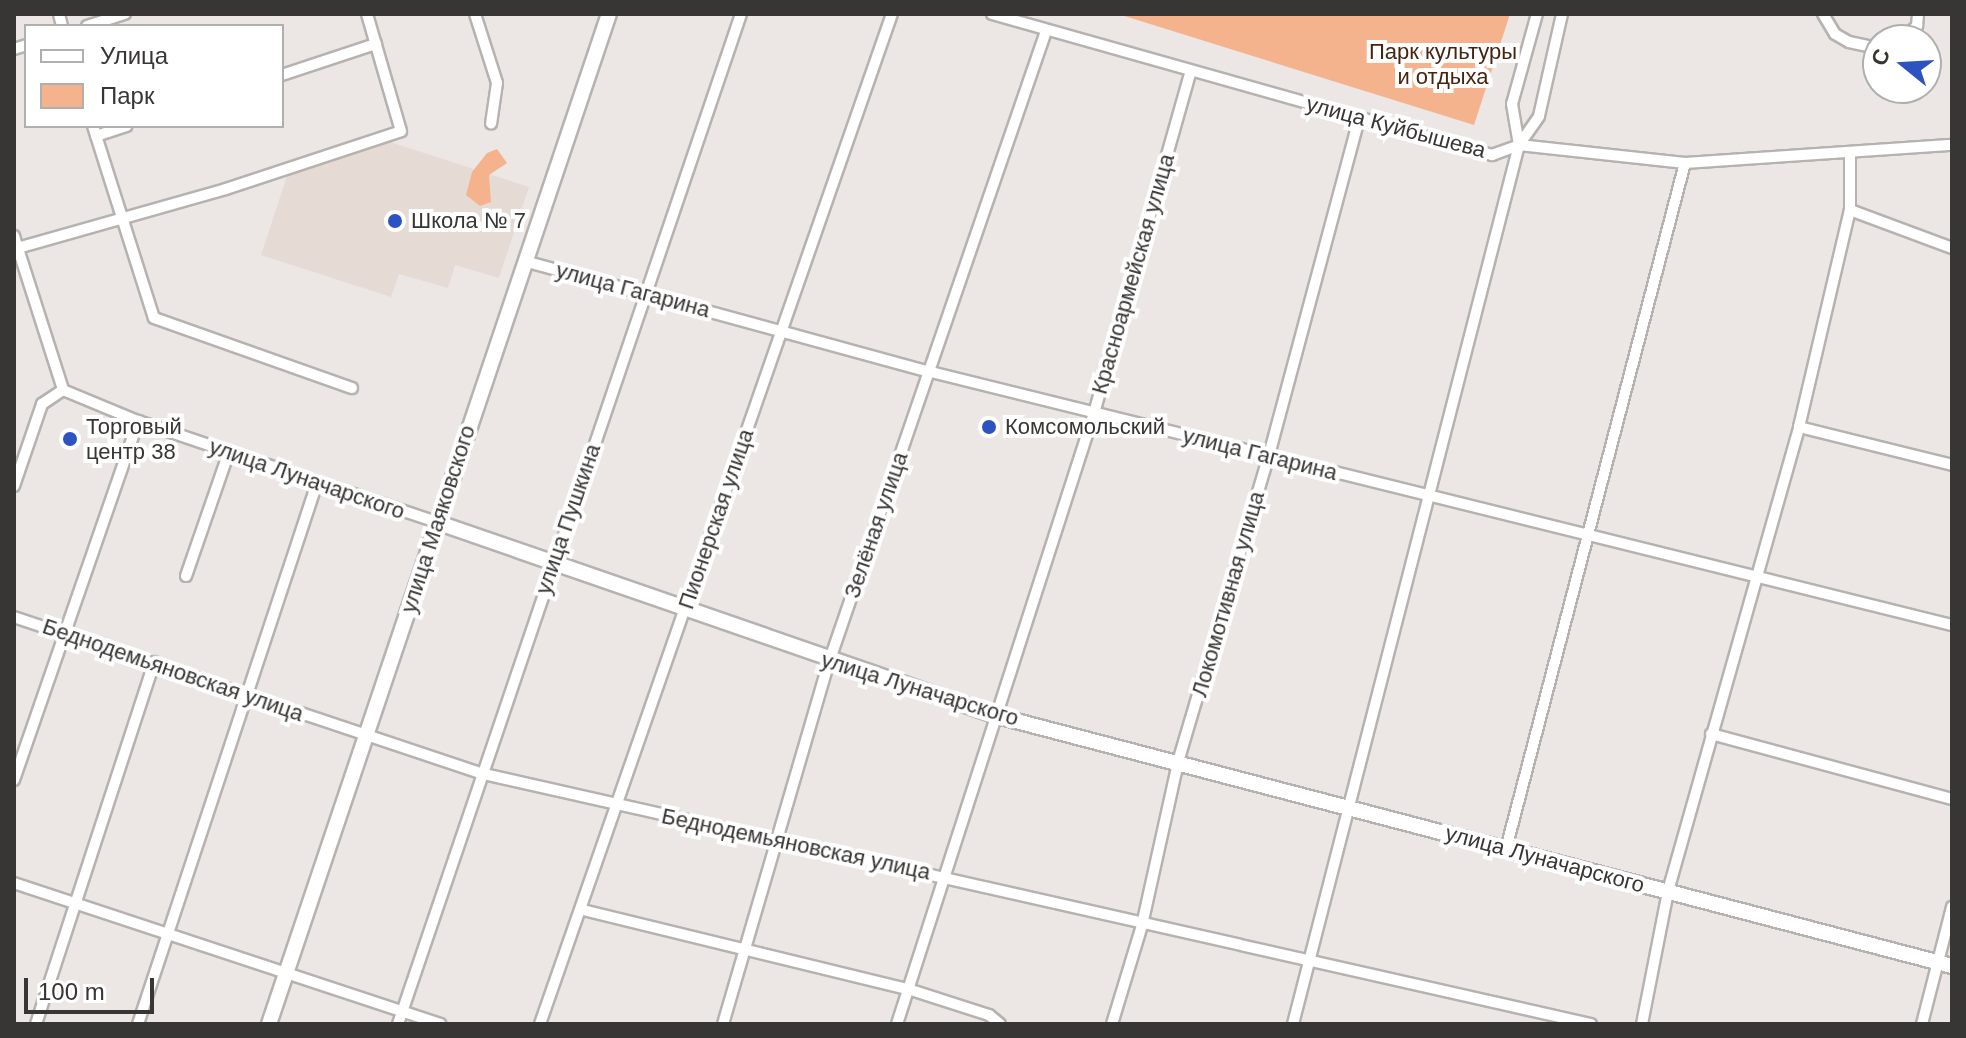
<!DOCTYPE html>
<meta charset="utf-8">
<style>
body{margin:0}
#map{position:relative;width:1966px;height:1038px;overflow:hidden;background:#ece7e5;font-family:Arial,sans-serif}
div>[style]{position:absolute}
.built>*{inset:0;background:#e6dad4}
.green>*{inset:0;background:#f5b38d}
.roads{filter:drop-shadow(2px 0 #b6b2af) drop-shadow(-2px 0 #b6b2af) drop-shadow(0 2px #b6b2af) drop-shadow(0 -2px #b6b2af)}
.street>*{height:10px;margin:-5px;padding:0 5px;transform-origin:5px;border-radius:5px;background:#fff}
.secondary>*{height:14px;margin:-7px;padding:0 7px;transform-origin:7px;border-radius:7px;background:#fff}
.dots>*{width:22px;height:22px;translate:-50% -50%;box-sizing:border-box;border:4px solid #fff;border-radius:50%}
span{translate:-50% -50%;white-space:nowrap;text-align:center;line-height:1.15;-webkit-text-stroke:8px #fff;paint-order:stroke}
.park-label{font-size:22px;color:#462510}
.street-label{font-size:22px;color:#383635}
.poi-label{font-size:22px;color:#383635}
.left{translate:0 -50%;text-align:left}
.frame{position:absolute;inset:0;border:16px solid #383635;pointer-events:none}
.legend{position:absolute;left:24px;top:24px;width:260px;height:104px;box-sizing:border-box;background:#fff;border:2px solid #afafae;margin:0;padding:10px 14px;list-style:none;font-size:24px;color:#383635}
.legend li{display:flex;align-items:center;gap:16px;height:40px}
.legend b{width:40px;border:2px solid #afafae}
.north{position:absolute;left:1862px;top:24px;width:80px;height:80px;box-sizing:border-box;background:#fff;border:2px solid #afafae;border-radius:50%;rotate:288deg;font-size:22px;font-weight:700;line-height:32px;text-align:center;color:#383635}
.north::after{content:'';display:block;margin:auto;width:28px;height:36px;background:#2d53c2;clip-path:polygon(50% 0,100% 100%,50% 72%,0 100%)}
.scale{position:absolute;left:24px;top:978px;width:130px;height:36px;box-sizing:border-box;border:4px solid #383635;border-top:0;padding-left:10px;font-size:24px;line-height:28px;white-space:nowrap;color:#383635;-webkit-text-stroke:6px #fff;paint-order:stroke}
</style>
<div id="map">
<div class="built">
<i style="clip-path:polygon(387px 141px,529px 187px,499px 278px,455px 265px,448px 288px,399px 274px,391px 297px,261px 255px,288px 173px)"></i>
</div>
<div class="green">
<i style="clip-path:polygon(1118px 14px,1510px 14px,1474px 125px)"></i>
<i style="clip-path:polygon(497px 149px,507px 163px,489px 175px,491px 202px,480px 206px,466px 195px,472px 172px,487px 153px)"></i>
</div>
<div class="roads">
<div class="street">
<i style="left:59px;top:14px;width:12px;rotate:76deg"></i>
<i style="left:475px;top:14px;width:72px;rotate:72.3deg"></i>
<i style="left:497px;top:83px;width:41px;rotate:98.3deg"></i>
<i style="left:992px;top:14px;width:520px;rotate:15.75deg"></i>
<i style="left:1492px;top:155px;width:29px;rotate:-20deg"></i>
<i style="left:1519px;top:145px;width:167px;rotate:6.2deg"></i>
<i style="left:1685px;top:163px;width:268px;rotate:-3.9deg"></i>
<i style="left:1823px;top:14px;width:23px;rotate:59deg"></i>
<i style="left:1835px;top:34px;width:16px;rotate:30deg"></i>
<i style="left:1849px;top:42px;width:30px;rotate:12deg"></i>
<i style="left:87px;top:26px;width:40px;rotate:-18deg"></i>
<i style="left:1902px;top:40px;width:21px;rotate:-43deg"></i>
<i style="left:1917px;top:26px;width:12px;rotate:-85deg"></i>
<i style="left:14px;top:49px;width:13px;rotate:-18deg"></i>
<i style="left:282px;top:75px;width:99px;rotate:-18.3deg"></i>
<i style="left:93px;top:126px;width:201px;rotate:72.4deg"></i>
<i style="left:154px;top:318px;width:210px;rotate:19.5deg"></i>
<i style="left:96px;top:136px;width:32px;rotate:-18deg"></i>
<i style="left:1519px;top:145px;width:42px;rotate:-99.7deg"></i>
<i style="left:1512px;top:104px;width:93px;rotate:-74.5deg"></i>
<i style="left:1850px;top:210px;width:109px;rotate:20.4deg"></i>
<i style="left:14px;top:236px;width:162px;rotate:72.3deg"></i>
<i style="left:63px;top:390px;width:81px;rotate:22.5deg"></i>
<i style="left:138px;top:421px;width:315px;rotate:18.7deg"></i>
<i style="left:14px;top:249px;width:220px;rotate:-15.8deg"></i>
<i style="left:226px;top:189px;width:184px;rotate:-18.3deg"></i>
<i style="left:401px;top:131px;width:122px;rotate:-106.2deg"></i>
<i style="left:524px;top:261px;width:418px;rotate:15.3deg"></i>
<i style="left:927px;top:371px;width:1056px;rotate:13.92deg"></i>
<i style="left:1799px;top:427px;width:158px;rotate:13.9deg"></i>
<i style="left:14px;top:486px;width:87px;rotate:-71.1deg"></i>
<i style="left:42px;top:404px;width:25px;rotate:-34deg"></i>
<i style="left:186px;top:576px;width:131px;rotate:-70.9deg"></i>
<i style="left:14px;top:617px;width:496px;rotate:18.5deg"></i>
<i style="left:484px;top:774px;width:1135px;rotate:12.73deg"></i>
<i style="left:1711px;top:734px;width:250px;rotate:15.1deg"></i>
<i style="left:14px;top:780px;width:380px;rotate:-70.9deg"></i>
<i style="left:1506px;top:849px;width:709px;rotate:-75.38deg"></i>
<i style="left:14px;top:883px;width:449px;rotate:18.3deg"></i>
<i style="left:583px;top:910px;width:334px;rotate:13.7deg"></i>
<i style="left:908px;top:989px;width:85px;rotate:17.8deg"></i>
<i style="left:989px;top:1015px;width:14px;rotate:39deg"></i>
<i style="left:36px;top:1024px;width:381px;rotate:-71.9deg"></i>
<i style="left:138px;top:1024px;width:570px;rotate:-71.69deg"></i>
<i style="left:398px;top:1024px;width:1067px;rotate:-71.24deg"></i>
<i style="left:540px;top:1024px;width:1070px;rotate:-70.79deg"></i>
<i style="left:723px;top:1024px;width:377px;rotate:-73.7deg"></i>
<i style="left:829px;top:662px;width:667px;rotate:-71.02deg"></i>
<i style="left:897px;top:1024px;width:642px;rotate:-72.13deg"></i>
<i style="left:1094px;top:413px;width:355px;rotate:-74.2deg"></i>
<i style="left:1112px;top:1024px;width:103px;rotate:-73.1deg"></i>
<i style="left:1142px;top:925px;width:167px;rotate:-77.5deg"></i>
<i style="left:1178px;top:762px;width:320px;rotate:-73.5deg"></i>
<i style="left:1269px;top:455px;width:349px;rotate:-75deg"></i>
<i style="left:1293px;top:1024px;width:908px;rotate:-75.58deg"></i>
<i style="left:1519px;top:145px;width:35px;rotate:-55deg"></i>
<i style="left:1539px;top:116px;width:105px;rotate:-77.3deg"></i>
<i style="left:1642px;top:1024px;width:136px;rotate:-78.9deg"></i>
<i style="left:1668px;top:891px;width:482px;rotate:-74.2deg"></i>
<i style="left:1799px;top:427px;width:223px;rotate:-76.8deg"></i>
<i style="left:1850px;top:210px;width:56px;rotate:-90deg"></i>
<i style="left:1922px;top:1024px;width:121px;rotate:-75.6deg"></i>
</div>
<div class="secondary">
<i style="left:436px;top:522px;width:594px;rotate:19.08deg"></i>
<i style="left:997px;top:716px;width:987px;rotate:14.67deg"></i>
<i style="left:269px;top:1024px;width:1066px;rotate:-71.4deg"></i>
</div>
</div>
<div class="dots">
<i style="left:395px;top:221px;background:#2d53c2"></i>
<i style="left:989px;top:427px;background:#2d53c2"></i>
<i style="left:70px;top:439px;background:#2d53c2"></i>
</div>
<div class="park-label">
<span style="left:1443px;top:64px">Парк культуры<br>и отдыха</span>
</div>
<div class="street-label">
<span style="left:1396px;top:127px;rotate:15deg">улица Куйбышева</span>
<span style="left:1133px;top:274px;rotate:-74deg">Красноармейская улица</span>
<span style="left:633px;top:290px;rotate:15deg">улица Гагарина</span>
<span style="left:1260px;top:454px;rotate:14deg">улица Гагарина</span>
<span style="left:307px;top:479px;rotate:19deg">улица Луначарского</span>
<span style="left:438px;top:519px;rotate:-72deg">улица Маяковского</span>
<span style="left:568px;top:519px;rotate:-71deg">улица Пушкина</span>
<span style="left:716px;top:519px;rotate:-71deg">Пионерская улица</span>
<span style="left:876px;top:525px;rotate:-71deg">Зелёная улица</span>
<span style="left:1228px;top:594px;rotate:-74deg">Локомотивная улица</span>
<span style="left:173px;top:670px;rotate:19deg">Беднодемьяновская улица</span>
<span style="left:920px;top:689px;rotate:17deg">улица Луначарского</span>
<span style="left:796px;top:844px;rotate:12deg">Беднодемьяновская улица</span>
<span style="left:1545px;top:859px;rotate:15deg">улица Луначарского</span>
</div>
<div class="poi-label">
<span class="left" style="left:411px;top:221px">Школа № 7</span>
<span class="left" style="left:86px;top:439px">Торговый<br>центр 38</span>
<span class="left" style="left:1005px;top:427px">Комсомольский</span>
</div>
<div class="frame"></div>
<ul class="legend">
<li><b style="height:10px;background:#fff"></b>Улица</li>
<li><b style="height:22px;background:#f5b38d"></b>Парк</li>
</ul>
<div class="north">С</div>
<div class="scale">100 m</div>
</div>
